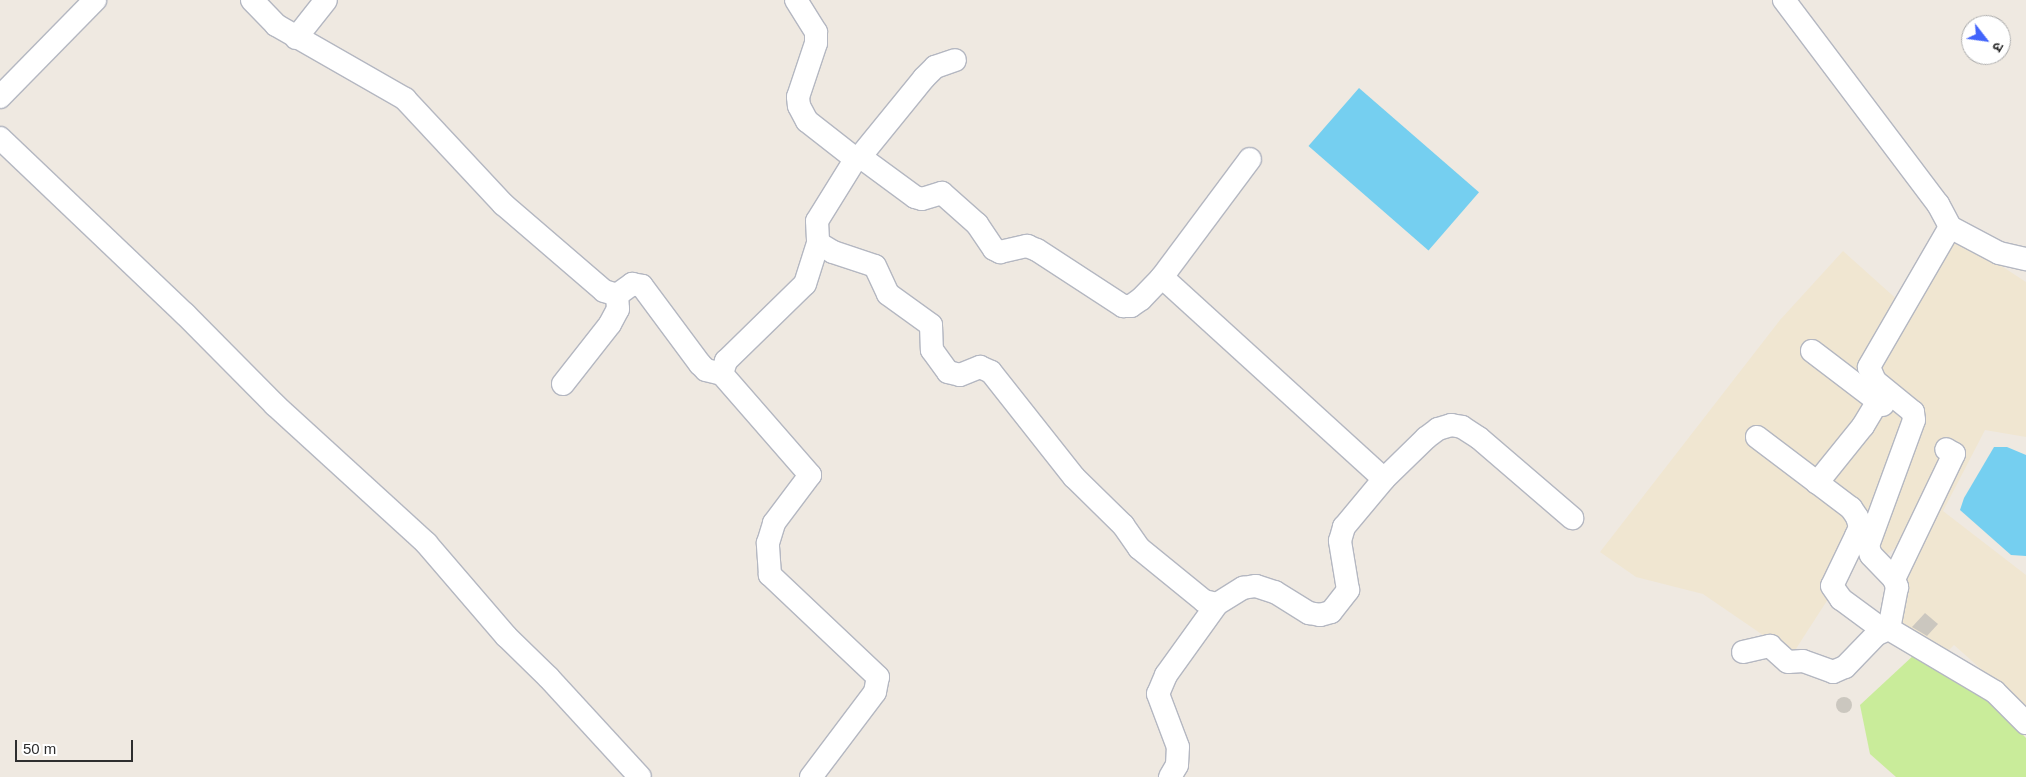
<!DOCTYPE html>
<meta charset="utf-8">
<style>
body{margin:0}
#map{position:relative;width:2026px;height:777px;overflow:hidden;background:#efe9e1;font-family:Helvetica,"Noto Sans Devanagari",sans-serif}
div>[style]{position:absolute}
.education>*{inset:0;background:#f0e6d1}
.pitch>*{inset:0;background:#c9ec9a}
.water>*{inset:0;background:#75cff0;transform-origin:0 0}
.building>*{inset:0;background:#cbc7bf}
.round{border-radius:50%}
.roads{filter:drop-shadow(1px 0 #b4b7c1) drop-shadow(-1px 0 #b4b7c1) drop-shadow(0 1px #b4b7c1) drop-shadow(0 -1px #b4b7c1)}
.minor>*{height:22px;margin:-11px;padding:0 11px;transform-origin:11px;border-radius:11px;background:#fff}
span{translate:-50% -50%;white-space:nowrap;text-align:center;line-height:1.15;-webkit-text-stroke:5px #fff;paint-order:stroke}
.north{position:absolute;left:1961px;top:15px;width:50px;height:50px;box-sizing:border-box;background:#fff;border:1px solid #ababab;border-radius:50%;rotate:120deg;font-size:14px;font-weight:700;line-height:20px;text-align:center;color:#2e2e2e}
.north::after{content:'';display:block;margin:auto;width:18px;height:22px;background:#4264fb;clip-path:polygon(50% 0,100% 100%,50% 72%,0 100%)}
.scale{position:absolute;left:15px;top:740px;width:118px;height:22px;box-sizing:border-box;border:2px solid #2e2e2e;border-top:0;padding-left:6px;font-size:15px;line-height:18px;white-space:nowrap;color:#2e2e2e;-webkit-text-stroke:4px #fff;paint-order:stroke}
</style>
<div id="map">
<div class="education">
<i style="clip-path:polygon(1957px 237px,2026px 282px,2026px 437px,1985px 430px,1943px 511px,2026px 575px,2026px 709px,1954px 645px,1944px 655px,1898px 621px,1906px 554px,1895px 548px,1881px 559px,1876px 552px,1917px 434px,1880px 376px,1876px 363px)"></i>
<i style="clip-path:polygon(1843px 251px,1901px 303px,1861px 371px,1907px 421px,1839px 582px,1792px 655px,1703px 594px,1636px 577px,1600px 552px,1780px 320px)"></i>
</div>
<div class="pitch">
<i style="clip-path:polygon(1915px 654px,1978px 687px,2026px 738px,2026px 777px,1896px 777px,1870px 754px,1860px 705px)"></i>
</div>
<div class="water">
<i style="left:1359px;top:88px;width:159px;height:77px;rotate:41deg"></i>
<i style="clip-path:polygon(1994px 447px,2007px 447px,2026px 455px,2026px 556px,2011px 555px,1960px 510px,1964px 498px)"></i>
</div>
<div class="building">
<i style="clip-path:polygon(1925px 613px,1938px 624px,1927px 636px,1912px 627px)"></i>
<i class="round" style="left:1836px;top:697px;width:16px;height:16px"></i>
</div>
<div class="roads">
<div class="minor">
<i style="left:252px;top:0;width:35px;rotate:46deg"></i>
<i style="left:276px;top:25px;width:149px;rotate:29.8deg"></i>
<i style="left:405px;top:99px;width:144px;rotate:47deg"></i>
<i style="left:503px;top:204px;width:133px;rotate:40.7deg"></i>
<i style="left:604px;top:291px;width:14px;rotate:17deg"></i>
<i style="left:617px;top:295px;width:19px;rotate:-36deg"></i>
<i style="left:632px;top:284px;width:10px;rotate:11deg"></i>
<i style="left:642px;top:286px;width:97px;rotate:53.4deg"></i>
<i style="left:700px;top:364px;width:8px;rotate:45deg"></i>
<i style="left:706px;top:370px;width:16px;rotate:14deg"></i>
<i style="left:796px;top:0;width:38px;rotate:58deg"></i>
<i style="left:816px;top:32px;width:11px;rotate:90deg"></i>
<i style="left:816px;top:43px;width:57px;rotate:108.4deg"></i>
<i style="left:798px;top:97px;width:9px;rotate:84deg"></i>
<i style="left:799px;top:106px;width:17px;rotate:62deg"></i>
<i style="left:807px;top:121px;width:58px;rotate:38deg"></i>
<i style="left:853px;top:157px;width:6px;rotate:90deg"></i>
<i style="left:853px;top:163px;width:68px;rotate:121.8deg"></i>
<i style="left:817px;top:221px;width:22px;rotate:87deg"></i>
<i style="left:818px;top:243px;width:17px;rotate:31deg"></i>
<i style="left:833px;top:252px;width:44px;rotate:18.4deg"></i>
<i style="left:875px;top:266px;width:31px;rotate:65deg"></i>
<i style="left:888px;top:294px;width:53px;rotate:35.8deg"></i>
<i style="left:931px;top:325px;width:25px;rotate:88deg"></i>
<i style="left:932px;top:350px;width:27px;rotate:54deg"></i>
<i style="left:948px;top:372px;width:12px;rotate:14deg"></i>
<i style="left:960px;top:375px;width:22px;rotate:-22deg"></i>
<i style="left:980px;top:367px;width:12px;rotate:24deg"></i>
<i style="left:991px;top:372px;width:134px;rotate:51.7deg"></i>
<i style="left:1074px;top:477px;width:69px;rotate:44.4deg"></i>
<i style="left:1123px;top:525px;width:28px;rotate:55deg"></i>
<i style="left:1139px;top:548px;width:84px;rotate:39.2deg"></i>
<i style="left:1204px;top:601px;width:13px;rotate:13deg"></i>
<i style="left:1217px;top:604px;width:31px;rotate:-32deg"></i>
<i style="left:1243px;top:588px;width:13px;rotate:-9deg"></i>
<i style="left:1256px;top:586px;width:20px;rotate:18deg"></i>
<i style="left:1275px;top:592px;width:40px;rotate:32deg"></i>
<i style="left:1309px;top:613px;width:11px;rotate:10deg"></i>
<i style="left:1320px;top:615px;width:11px;rotate:-15deg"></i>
<i style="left:1331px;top:612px;width:28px;rotate:-52deg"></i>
<i style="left:1348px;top:590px;width:50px;rotate:-99.3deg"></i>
<i style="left:1340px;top:541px;width:15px;rotate:-74deg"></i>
<i style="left:1344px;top:527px;width:62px;rotate:-50.2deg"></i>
<i style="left:1384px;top:479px;width:59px;rotate:-44.3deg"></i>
<i style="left:1426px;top:438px;width:15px;rotate:-37deg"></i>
<i style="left:1438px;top:429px;width:14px;rotate:-17deg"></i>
<i style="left:1451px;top:425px;width:11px;rotate:10deg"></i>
<i style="left:1462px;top:427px;width:20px;rotate:33deg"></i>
<i style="left:1479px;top:438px;width:123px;rotate:40.7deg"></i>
<i style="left:1784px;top:0;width:256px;rotate:53deg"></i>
<i style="left:1938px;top:204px;width:26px;rotate:62deg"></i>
<i style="left:1950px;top:227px;width:162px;rotate:120.1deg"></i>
<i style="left:1869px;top:367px;width:15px;rotate:67deg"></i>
<i style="left:1875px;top:381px;width:49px;rotate:39.2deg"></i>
<i style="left:1913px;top:412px;width:8px;rotate:83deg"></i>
<i style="left:1914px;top:420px;width:134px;rotate:110.1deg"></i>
<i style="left:1868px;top:546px;width:9px;rotate:72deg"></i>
<i style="left:1871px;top:555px;width:33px;rotate:46deg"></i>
<i style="left:1894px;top:579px;width:9px;rotate:69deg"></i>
<i style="left:1897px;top:587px;width:43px;rotate:100.8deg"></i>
<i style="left:1889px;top:629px;width:123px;rotate:30.7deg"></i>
<i style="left:1995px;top:692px;width:44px;rotate:45deg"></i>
<i style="left:296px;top:38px;width:48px;rotate:-51.7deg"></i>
<i style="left:0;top:97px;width:136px;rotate:-45.6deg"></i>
<i style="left:0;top:138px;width:255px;rotate:43.6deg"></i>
<i style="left:185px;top:314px;width:128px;rotate:45.3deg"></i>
<i style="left:275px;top:405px;width:205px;rotate:42.4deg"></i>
<i style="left:426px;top:543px;width:123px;rotate:49.3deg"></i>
<i style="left:506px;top:636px;width:60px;rotate:44.3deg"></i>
<i style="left:549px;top:678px;width:134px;rotate:47.4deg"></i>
<i style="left:853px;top:157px;width:14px;rotate:17deg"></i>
<i style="left:866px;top:161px;width:61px;rotate:36.3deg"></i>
<i style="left:915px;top:197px;width:7px;rotate:16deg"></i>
<i style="left:922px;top:199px;width:21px;rotate:-17deg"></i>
<i style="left:942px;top:193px;width:47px;rotate:41.5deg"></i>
<i style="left:977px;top:224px;width:30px;rotate:56deg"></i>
<i style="left:994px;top:249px;width:7px;rotate:27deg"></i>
<i style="left:1000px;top:252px;width:28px;rotate:-13deg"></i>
<i style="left:1027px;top:246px;width:11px;rotate:22deg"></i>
<i style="left:1037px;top:250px;width:103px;rotate:33.1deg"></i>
<i style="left:1123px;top:306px;width:8px"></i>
<i style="left:1131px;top:306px;width:12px;rotate:-35deg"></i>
<i style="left:1141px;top:299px;width:30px;rotate:-46deg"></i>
<i style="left:1162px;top:277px;width:147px;rotate:-53.3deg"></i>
<i style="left:859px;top:158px;width:103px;rotate:-50.9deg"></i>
<i style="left:924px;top:78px;width:16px;rotate:-45deg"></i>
<i style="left:935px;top:67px;width:21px;rotate:-19deg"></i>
<i style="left:1950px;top:227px;width:55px;rotate:28deg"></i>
<i style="left:1999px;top:253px;width:28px;rotate:13deg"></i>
<i style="left:1162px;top:277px;width:300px;rotate:42.3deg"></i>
<i style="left:1812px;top:351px;width:89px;rotate:37.3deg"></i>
<i style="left:563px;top:384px;width:76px;rotate:-51.9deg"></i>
<i style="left:610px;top:324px;width:17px;rotate:-62deg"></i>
<i style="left:618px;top:309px;width:14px;rotate:-94deg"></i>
<i style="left:1757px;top:437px;width:118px;rotate:37.1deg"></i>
<i style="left:1851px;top:508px;width:11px;rotate:56deg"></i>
<i style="left:1857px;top:517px;width:10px;rotate:73deg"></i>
<i style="left:1860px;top:527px;width:10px;rotate:114deg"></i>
<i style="left:1856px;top:536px;width:55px;rotate:115.6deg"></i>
<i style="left:1832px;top:586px;width:16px;rotate:55deg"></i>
<i style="left:1841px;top:599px;width:52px;rotate:36.4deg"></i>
<i style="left:1817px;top:483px;width:73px;rotate:-51.1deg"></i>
<i style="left:1863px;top:426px;width:29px;rotate:-59deg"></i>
<i style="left:1894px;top:579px;width:139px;rotate:-64.4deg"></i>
<i style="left:1954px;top:454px;width:9px;rotate:-148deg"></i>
<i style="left:1743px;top:652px;width:28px;rotate:-13deg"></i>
<i style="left:1770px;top:646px;width:24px;rotate:42deg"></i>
<i style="left:1788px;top:662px;width:15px;rotate:-4deg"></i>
<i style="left:1803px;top:661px;width:32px;rotate:20deg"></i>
<i style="left:1833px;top:672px;width:13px;rotate:-23deg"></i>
<i style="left:1845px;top:667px;width:46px;rotate:-45.9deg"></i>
<i style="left:1877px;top:634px;width:13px;rotate:-23deg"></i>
<i style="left:811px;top:777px;width:106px;rotate:-53deg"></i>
<i style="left:875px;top:692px;width:15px;rotate:-79deg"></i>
<i style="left:878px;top:677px;width:149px;rotate:-136.6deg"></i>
<i style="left:770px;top:575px;width:32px;rotate:-94deg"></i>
<i style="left:768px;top:543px;width:21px;rotate:-73deg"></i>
<i style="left:774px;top:523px;width:60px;rotate:-53.1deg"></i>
<i style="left:810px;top:475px;width:134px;rotate:-131.1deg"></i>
<i style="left:722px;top:374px;width:14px;rotate:-73deg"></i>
<i style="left:726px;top:361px;width:110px;rotate:-44.3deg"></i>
<i style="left:805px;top:284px;width:43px;rotate:-72.4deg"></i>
<i style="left:1170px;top:777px;width:14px;rotate:-60deg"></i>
<i style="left:1177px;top:765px;width:18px;rotate:-87deg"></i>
<i style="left:1178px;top:747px;width:57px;rotate:-110.7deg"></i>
<i style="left:1158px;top:694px;width:21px;rotate:-67deg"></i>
<i style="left:1166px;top:675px;width:87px;rotate:-54.3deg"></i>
</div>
</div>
<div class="north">उ</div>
<div class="scale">50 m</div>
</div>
